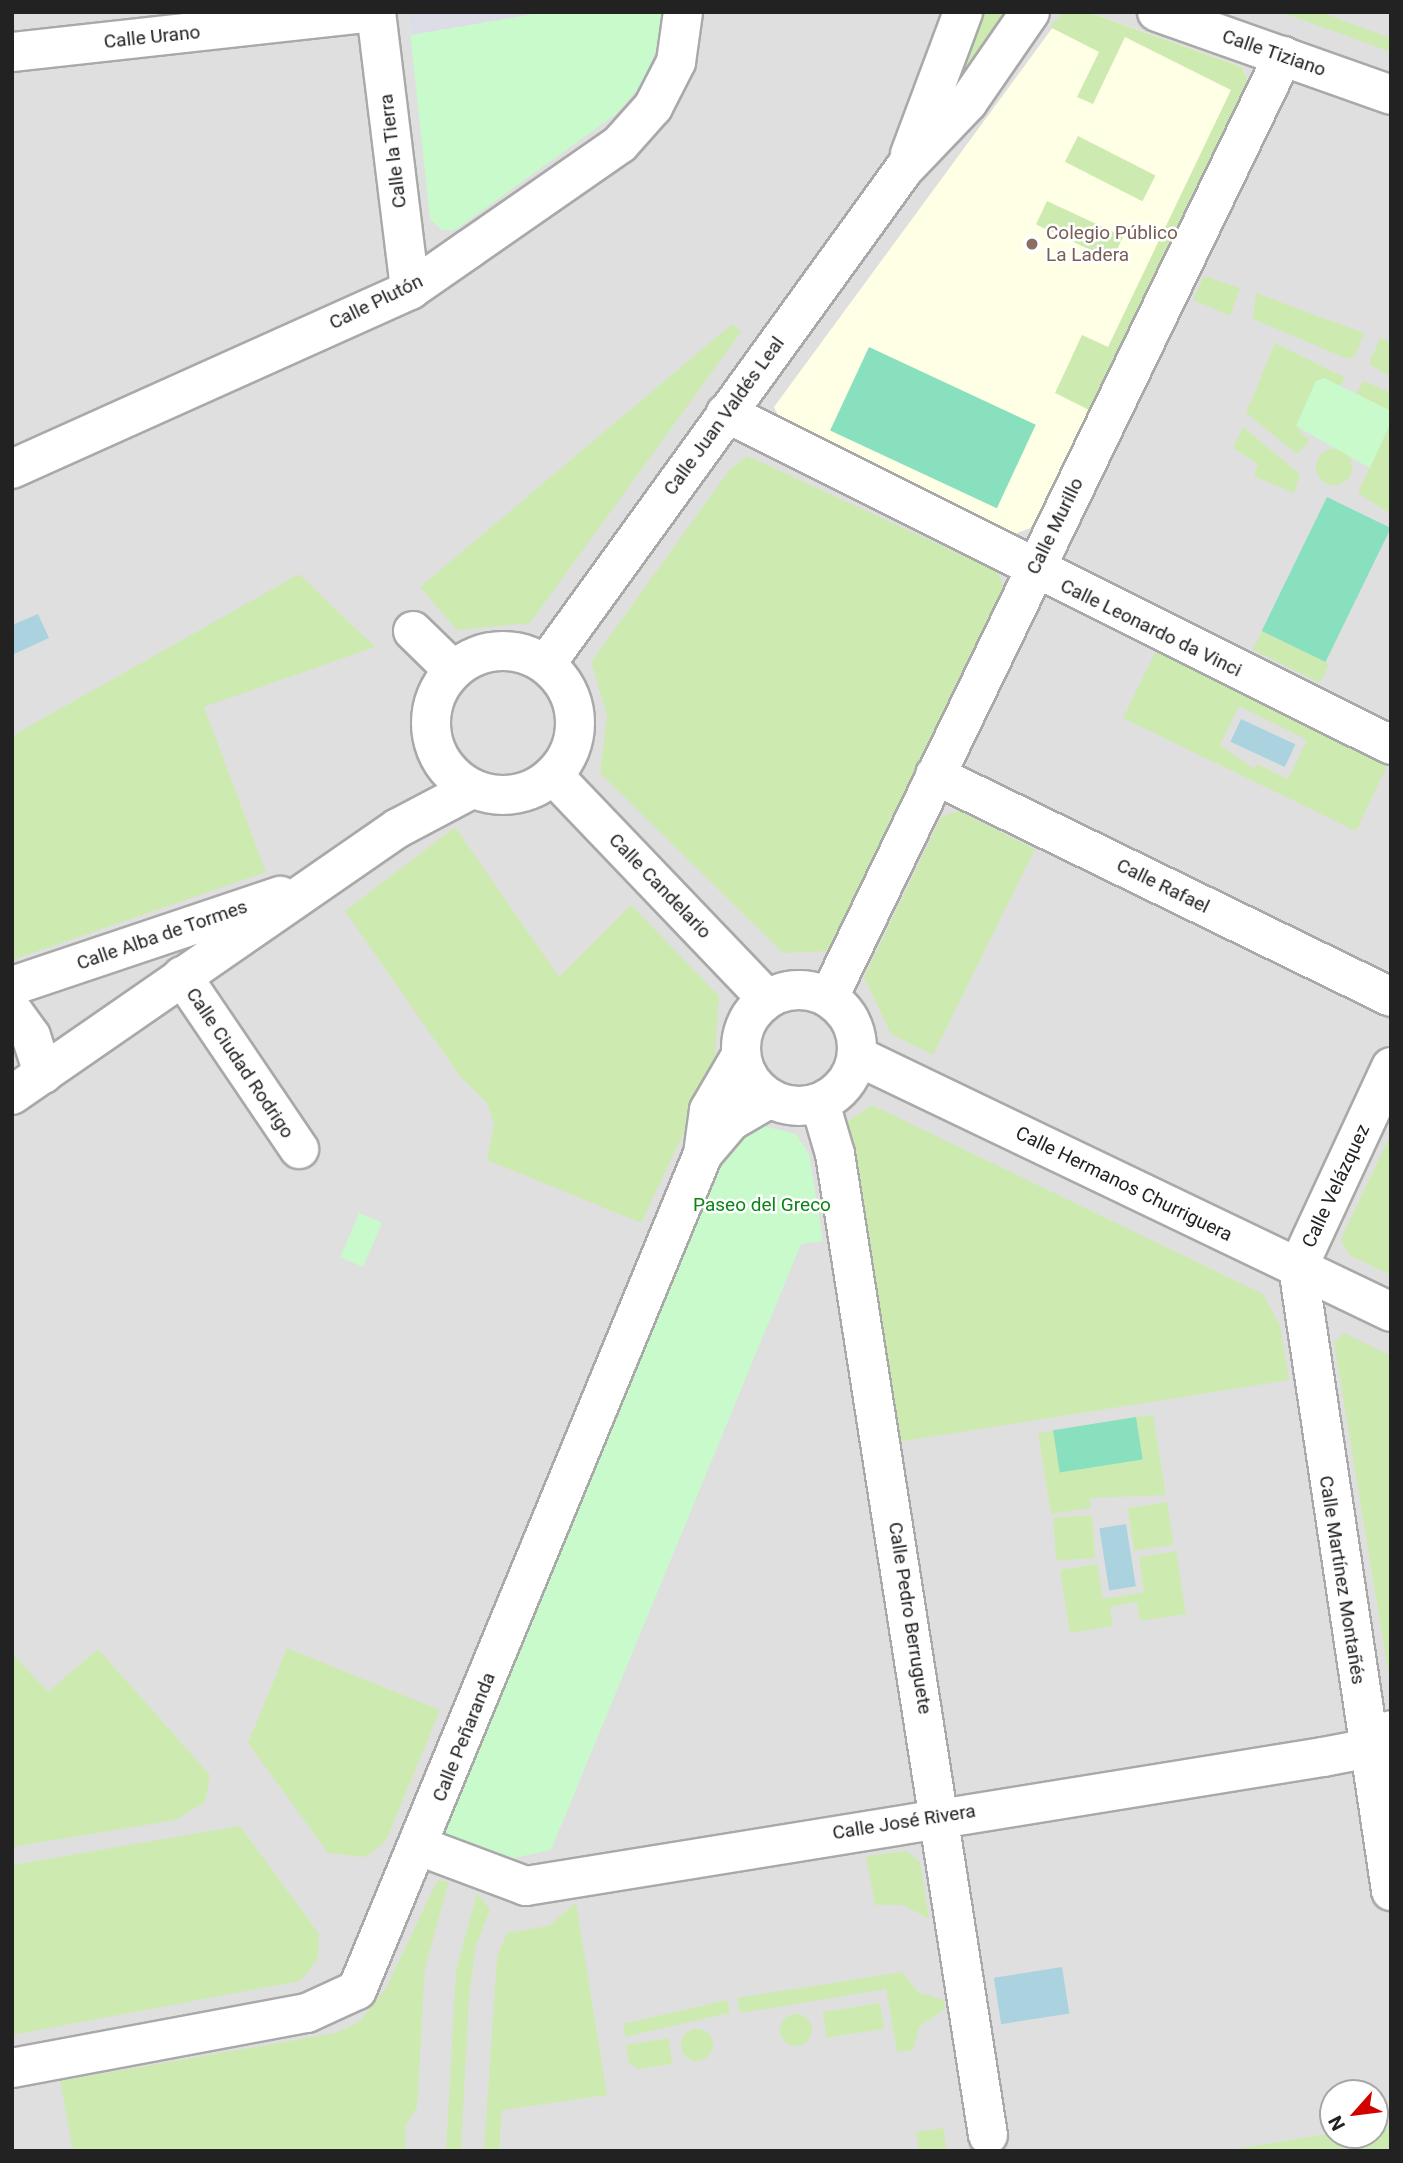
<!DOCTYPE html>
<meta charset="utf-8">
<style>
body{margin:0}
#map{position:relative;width:1403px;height:2163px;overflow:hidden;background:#f2efe9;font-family:Roboto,sans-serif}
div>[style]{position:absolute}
.residential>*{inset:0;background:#e0dfdf}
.education>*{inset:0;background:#ffffe5}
.grass>*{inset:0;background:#cdebb0;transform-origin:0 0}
.round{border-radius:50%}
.park>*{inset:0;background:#c8facc;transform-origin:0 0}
.pitch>*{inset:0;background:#88e0be;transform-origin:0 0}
.plaza>*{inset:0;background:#dddde8}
.water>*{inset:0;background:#aad3df;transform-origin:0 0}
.roads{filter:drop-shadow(2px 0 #a9a9a9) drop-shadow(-2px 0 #a9a9a9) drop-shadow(0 2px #a9a9a9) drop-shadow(0 -2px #a9a9a9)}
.minor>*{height:38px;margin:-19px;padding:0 19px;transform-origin:19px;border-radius:19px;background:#fff}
.minor>.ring{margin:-19px;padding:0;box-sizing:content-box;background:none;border:38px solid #fff;border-radius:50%}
.dots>*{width:19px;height:19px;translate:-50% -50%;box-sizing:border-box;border:4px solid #fff;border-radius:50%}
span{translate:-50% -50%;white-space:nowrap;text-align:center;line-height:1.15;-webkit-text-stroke:5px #fff;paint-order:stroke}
.street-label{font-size:19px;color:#222}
.education-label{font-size:19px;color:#785e54}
.left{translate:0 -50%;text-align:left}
.park-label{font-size:19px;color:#0c8416}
.frame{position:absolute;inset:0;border:14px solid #222;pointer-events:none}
.north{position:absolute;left:1319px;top:2079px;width:70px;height:70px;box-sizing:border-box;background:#fff;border:2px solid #a7a7a7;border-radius:50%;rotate:242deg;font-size:19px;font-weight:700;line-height:28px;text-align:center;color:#222}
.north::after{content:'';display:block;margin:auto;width:24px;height:32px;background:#d40000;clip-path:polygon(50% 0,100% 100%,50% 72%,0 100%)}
</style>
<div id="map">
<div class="residential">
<i style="clip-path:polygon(evenodd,12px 12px,1391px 12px,1391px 2151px,12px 2151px,12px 12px,1333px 2093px,1375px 2093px,1375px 2135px,1333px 2135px,1333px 2093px)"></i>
</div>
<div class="education">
<i style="clip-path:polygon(1064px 12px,1088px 12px,1242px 67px,1248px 81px,1036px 526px,1015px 534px,782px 423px,774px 407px)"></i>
</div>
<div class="grass">
<i style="clip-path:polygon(975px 12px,1013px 12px,967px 77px,960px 76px)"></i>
<i style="clip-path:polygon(1064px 12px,1088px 12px,1242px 67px,1248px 81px,1091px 411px,1055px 393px,1082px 335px,1108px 347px,1231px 90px,1125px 37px,1093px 104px,1077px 97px,1099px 52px,1050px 27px)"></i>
<i style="clip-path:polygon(1280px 12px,1320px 12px,1391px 38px,1391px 52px)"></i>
<i style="left:1078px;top:136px;width:87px;height:29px;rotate:27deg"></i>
<i style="left:1047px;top:201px;width:84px;height:26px;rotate:25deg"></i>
<i style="clip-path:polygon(1204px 276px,1240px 288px,1230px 316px,1193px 300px)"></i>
<i style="clip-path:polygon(1256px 293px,1364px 333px,1355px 356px,1348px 359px,1253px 319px)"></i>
<i style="clip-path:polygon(732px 324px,741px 332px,530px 623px,457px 630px,420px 587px)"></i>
<i style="clip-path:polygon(1380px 338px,1391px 342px,1391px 377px,1369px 364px)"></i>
<i style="clip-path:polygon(1275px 343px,1346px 378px,1339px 386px,1324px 378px,1299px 431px,1310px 441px,1297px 454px,1246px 413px)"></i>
<i style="clip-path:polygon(1364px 381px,1391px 393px,1391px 414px,1356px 393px)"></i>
<i style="clip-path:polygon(1391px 422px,1391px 514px,1358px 493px)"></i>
<i style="clip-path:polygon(1243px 427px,1300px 474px,1294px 493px,1254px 476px,1258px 464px,1233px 448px)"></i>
<i class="round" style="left:1316px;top:449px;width:36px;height:36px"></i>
<i style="clip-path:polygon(748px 456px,998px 572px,1005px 590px,828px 951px,783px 953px,600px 773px,607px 715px,591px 662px,730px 469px)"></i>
<i style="clip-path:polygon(299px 574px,375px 647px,204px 707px,266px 872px,12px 960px,12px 736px)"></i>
<i style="left:1262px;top:631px;width:75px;height:21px;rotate:26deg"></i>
<i style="clip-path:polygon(evenodd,1156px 651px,1388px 764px,1356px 831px,1123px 718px,1156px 651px,1239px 706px,1307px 740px,1288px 779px,1257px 764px,1254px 769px,1220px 745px,1239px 706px)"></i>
<i style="clip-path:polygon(959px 811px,1035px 849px,933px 1055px,891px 1034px,864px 977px,941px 817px)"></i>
<i style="clip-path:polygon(455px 827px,559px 977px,631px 905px,719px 996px,714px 1069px,641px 1223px,487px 1160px,494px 1125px,487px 1103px,459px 1075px,345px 911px)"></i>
<i style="clip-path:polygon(872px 1105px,1263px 1294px,1280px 1325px,1289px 1380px,898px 1442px,848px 1121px)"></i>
<i style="clip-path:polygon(1391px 1134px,1391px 1275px,1349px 1255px,1341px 1239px)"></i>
<i style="clip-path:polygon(1344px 1333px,1391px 1356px,1391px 1689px,1334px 1342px)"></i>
<i style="clip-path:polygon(1153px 1415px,1166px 1495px,1090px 1498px,1091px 1508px,1051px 1514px,1038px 1433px,1053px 1431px,1061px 1472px,1143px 1459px,1136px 1417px)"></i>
<i style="left:1167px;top:1502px;width:43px;height:40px;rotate:81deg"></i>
<i style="left:1092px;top:1515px;width:43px;height:39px;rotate:86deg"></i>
<i style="clip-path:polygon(1176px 1551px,1186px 1614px,1140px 1621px,1137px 1602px,1110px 1607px,1113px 1626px,1070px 1633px,1060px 1570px,1097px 1564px,1103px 1599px,1144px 1592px,1139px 1557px)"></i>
<i style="clip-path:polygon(287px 1648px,440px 1710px,386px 1841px,366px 1857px,328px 1853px,248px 1743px)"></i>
<i style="clip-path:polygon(98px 1649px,210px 1775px,205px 1802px,176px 1820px,12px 1847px,12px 1653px,48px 1692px)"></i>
<i style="clip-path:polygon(240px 1826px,319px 1934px,318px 1959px,300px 1981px,12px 2035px,12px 1865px)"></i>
<i style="clip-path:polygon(906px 1851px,920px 1862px,929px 1919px,903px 1905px,875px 1905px,866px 1856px)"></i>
<i style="clip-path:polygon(437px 1881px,449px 1881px,425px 1968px,417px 2107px,406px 2125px,405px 2151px,73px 2151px,60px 2081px,335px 2033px,359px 2022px,386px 1988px)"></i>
<i style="clip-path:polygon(477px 1893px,490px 1910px,476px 1946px,469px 1997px,461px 2151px,446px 2151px,456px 1971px)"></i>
<i style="clip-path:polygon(576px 1903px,607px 2095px,502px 2110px,499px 2151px,484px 2151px,497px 1957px,507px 1933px,548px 1926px)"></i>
<i style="clip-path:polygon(902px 1972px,918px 1992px,944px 2000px,945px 2009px,920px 2026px,913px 2050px,897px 2052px,886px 1989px,740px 2013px,737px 1998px)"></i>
<i style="left:727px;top:2000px;width:13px;height:107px;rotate:77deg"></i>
<i style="left:880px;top:2003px;width:26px;height:58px;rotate:81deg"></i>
<i class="round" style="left:780px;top:2014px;width:32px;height:32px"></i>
<i class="round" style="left:681px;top:2029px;width:32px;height:32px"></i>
<i style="clip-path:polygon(669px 2038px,672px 2064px,638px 2069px,629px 2063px,626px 2045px)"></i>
<i style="clip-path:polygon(1391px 2124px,1391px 2151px,1222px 2151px,1333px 2133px,1375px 2135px,1375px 2127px)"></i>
<i style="clip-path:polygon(944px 2128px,946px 2151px,919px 2151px,916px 2132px)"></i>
</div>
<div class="park">
<i style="clip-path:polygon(408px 12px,661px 12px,660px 40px,642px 84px,616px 114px,455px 230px,442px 230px,430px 219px)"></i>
<i style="clip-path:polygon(1324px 378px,1389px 410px,1391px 422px,1370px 468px,1296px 426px,1316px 381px)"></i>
<i style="clip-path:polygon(759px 1125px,796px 1134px,809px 1154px,823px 1241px,801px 1244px,551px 1850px,495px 1862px,440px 1836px,731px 1139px)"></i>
<i style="left:359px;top:1213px;width:25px;height:48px;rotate:23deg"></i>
</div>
<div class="pitch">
<i style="left:869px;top:347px;width:184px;height:92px;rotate:25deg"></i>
<i style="left:1327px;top:497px;width:71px;height:149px;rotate:26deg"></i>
<i style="left:1136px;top:1417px;width:43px;height:84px;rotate:81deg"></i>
</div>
<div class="plaza">
<i style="clip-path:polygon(408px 12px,545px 12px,411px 35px)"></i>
</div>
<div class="water">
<i style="clip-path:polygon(38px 614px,49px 638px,12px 655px,12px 625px)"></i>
<i style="left:1241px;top:719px;width:60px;height:25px;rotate:25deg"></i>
<i style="left:1126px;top:1524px;width:63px;height:27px;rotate:81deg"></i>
<i style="left:1062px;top:1967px;width:47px;height:69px;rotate:81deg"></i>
</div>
<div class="roads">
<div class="minor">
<i style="left:376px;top:12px;width:280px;rotate:83deg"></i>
<i style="left:1157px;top:12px;width:248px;rotate:19.5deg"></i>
<i style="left:12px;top:52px;width:365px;rotate:-6.3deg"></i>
<i style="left:910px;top:154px;width:152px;rotate:-69.5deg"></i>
<i style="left:726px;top:413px;width:743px;rotate:26.53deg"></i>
<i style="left:12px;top:469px;width:436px;rotate:-24.2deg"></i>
<i style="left:410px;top:290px;width:72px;rotate:-34.8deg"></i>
<i style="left:469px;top:249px;width:184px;rotate:-34.8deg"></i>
<i style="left:620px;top:144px;width:50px;rotate:-48.3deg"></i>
<i style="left:653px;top:107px;width:51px;rotate:-62.9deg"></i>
<i style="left:676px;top:62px;width:50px;rotate:-82deg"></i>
<i style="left:413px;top:631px;width:56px;rotate:44.3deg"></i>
<i class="ring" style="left:431px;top:651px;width:106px;height:106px"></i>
<i style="left:546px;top:664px;width:611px;rotate:-54.12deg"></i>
<i style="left:904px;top:169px;width:93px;rotate:-46.3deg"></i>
<i style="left:968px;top:102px;width:109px;rotate:-55.4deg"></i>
<i style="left:553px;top:775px;width:308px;rotate:46.3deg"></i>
<i style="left:935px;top:775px;width:507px;rotate:25.96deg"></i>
<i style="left:182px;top:976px;width:209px;rotate:55.9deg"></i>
<i style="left:12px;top:986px;width:283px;rotate:-18.6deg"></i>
<i class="ring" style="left:741px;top:990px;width:78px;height:78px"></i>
<i style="left:829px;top:997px;width:1045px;rotate:-64.24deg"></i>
<i style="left:12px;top:1010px;width:32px;rotate:54deg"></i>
<i style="left:31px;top:1036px;width:40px;rotate:72deg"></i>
<i style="left:857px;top:1056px;width:592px;rotate:25.61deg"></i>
<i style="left:1391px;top:1067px;width:221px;rotate:114.9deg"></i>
<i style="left:1298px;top:1267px;width:631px;rotate:81.52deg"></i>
<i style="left:12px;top:1095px;width:469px;rotate:-34.7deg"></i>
<i style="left:398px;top:828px;width:84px;rotate:-27.8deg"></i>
<i style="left:820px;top:1103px;width:53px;rotate:73.6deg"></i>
<i style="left:835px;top:1154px;width:993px;rotate:81.14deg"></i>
<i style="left:703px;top:1154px;width:43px;rotate:-49.7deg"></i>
<i style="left:731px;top:1121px;width:44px;rotate:-30.1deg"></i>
<i style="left:419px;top:1846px;width:114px;rotate:20.5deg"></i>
<i style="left:526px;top:1886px;width:807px;rotate:-9.19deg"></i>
<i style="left:1323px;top:1757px;width:43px;rotate:-10.8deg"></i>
<i style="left:1365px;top:1749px;width:32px;rotate:-36deg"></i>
<i style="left:12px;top:2068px;width:300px;rotate:-10.6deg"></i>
<i style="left:307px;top:2013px;width:55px;rotate:-24.7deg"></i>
<i style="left:357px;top:1990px;width:905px;rotate:-67.52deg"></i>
<i style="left:703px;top:1154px;width:44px;rotate:-82.2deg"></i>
<i style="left:709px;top:1110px;width:61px;rotate:-59.7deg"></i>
</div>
</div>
<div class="dots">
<i style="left:1032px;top:244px;background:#8d6e63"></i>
</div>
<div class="street-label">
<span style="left:152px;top:37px;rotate:-6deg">Calle Urano</span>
<span style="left:1274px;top:53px;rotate:19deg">Calle Tiziano</span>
<span style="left:393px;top:151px;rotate:-97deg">Calle la Tierra</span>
<span style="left:376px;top:302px;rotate:-26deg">Calle Plutón</span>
<span style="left:724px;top:416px;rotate:-54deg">Calle Juan Valdés Leal</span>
<span style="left:1055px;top:526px;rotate:-64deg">Calle Murillo</span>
<span style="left:1151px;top:628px;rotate:26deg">Calle Leonardo da Vinci</span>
<span style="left:660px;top:886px;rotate:46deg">Calle Candelario</span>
<span style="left:1163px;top:886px;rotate:26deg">Calle Rafael</span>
<span style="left:162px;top:935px;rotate:-19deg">Calle Alba de Tormes</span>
<span style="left:240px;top:1063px;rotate:56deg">Calle Ciudad Rodrigo</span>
<span style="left:1124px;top:1184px;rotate:26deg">Calle Hermanos Churriguera</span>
<span style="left:1336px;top:1186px;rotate:-65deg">Calle Velázquez</span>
<span style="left:1342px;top:1580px;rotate:81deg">Calle Martínez Montañés</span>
<span style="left:910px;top:1618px;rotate:81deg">Calle Pedro Berruguete</span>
<span style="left:464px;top:1737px;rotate:-68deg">Calle Peñaranda</span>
<span style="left:904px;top:1822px;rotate:-9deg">Calle José Rivera</span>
</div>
<div class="education-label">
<span class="left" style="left:1046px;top:244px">Colegio Público<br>La Ladera</span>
</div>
<div class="park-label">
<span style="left:762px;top:1205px">Paseo del Greco</span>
</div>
<div class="frame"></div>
<div class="north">N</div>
</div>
